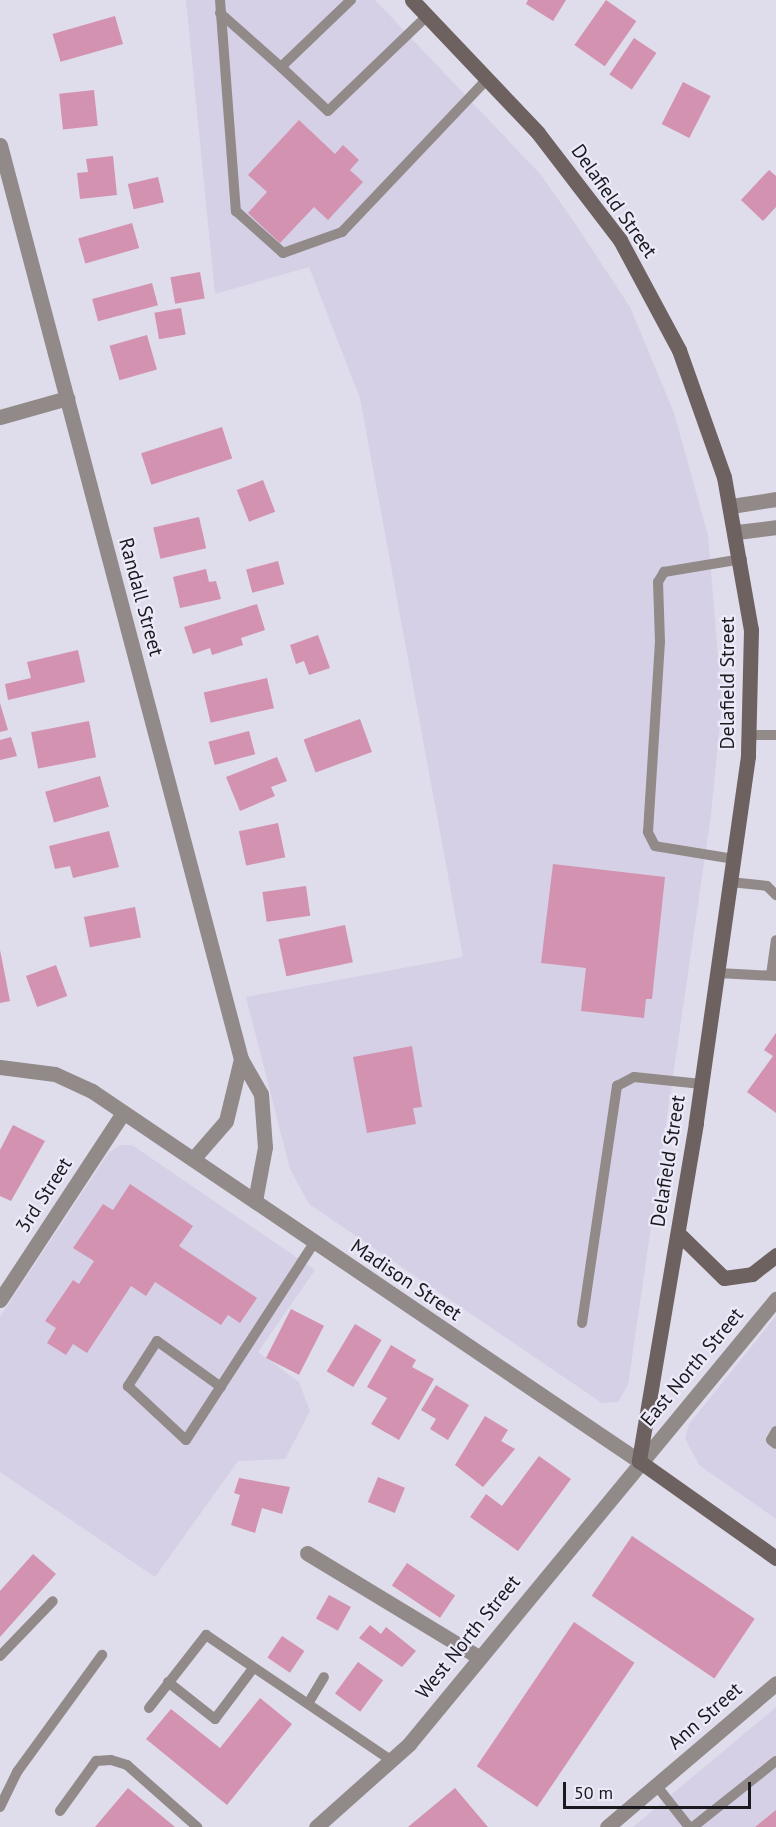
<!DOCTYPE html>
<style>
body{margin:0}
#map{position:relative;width:776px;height:1827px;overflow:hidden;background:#dfdceb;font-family:"PT Sans",sans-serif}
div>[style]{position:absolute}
.built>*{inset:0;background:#d5d0e6}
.building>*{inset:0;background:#d392af;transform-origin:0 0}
.service>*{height:10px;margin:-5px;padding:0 5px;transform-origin:5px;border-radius:5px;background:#918a89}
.minor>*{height:15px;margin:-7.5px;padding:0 7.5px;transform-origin:7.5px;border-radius:7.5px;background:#918a89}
.tertiary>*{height:15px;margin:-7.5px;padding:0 7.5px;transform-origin:7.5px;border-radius:7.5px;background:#918a89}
.secondary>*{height:15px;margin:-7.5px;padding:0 7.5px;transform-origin:7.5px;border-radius:7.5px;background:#6d6260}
span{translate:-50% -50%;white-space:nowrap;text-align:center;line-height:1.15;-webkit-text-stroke:4.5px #ece9f8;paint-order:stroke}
.street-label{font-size:20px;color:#1a191e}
.scale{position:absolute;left:563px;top:1782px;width:188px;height:27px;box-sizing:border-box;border:3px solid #1a191e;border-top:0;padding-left:8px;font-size:18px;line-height:21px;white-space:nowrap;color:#1a191e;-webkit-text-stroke:4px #ece9f8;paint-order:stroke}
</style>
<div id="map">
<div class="built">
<i style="clip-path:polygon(186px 0,375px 0,541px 175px,572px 219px,630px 307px,674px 413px,708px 535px,722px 703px,711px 815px,628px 1385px,618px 1402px,602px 1403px,309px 1204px,290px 1169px,246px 997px,463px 957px,360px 398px,309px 267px,215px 294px)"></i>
<i style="clip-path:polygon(121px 1145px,132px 1145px,315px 1270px,258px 1352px,299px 1382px,310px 1411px,285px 1459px,238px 1461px,155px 1577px,0 1472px,0 1317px,109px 1152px)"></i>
<i style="clip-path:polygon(776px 1316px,776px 1519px,699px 1465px,685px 1438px,689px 1424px)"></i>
<i style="clip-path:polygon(776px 1707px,776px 1827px,633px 1827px)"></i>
</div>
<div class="building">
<i style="clip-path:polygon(528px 0,566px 0,553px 21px,526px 4px)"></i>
<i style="left:606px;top:0;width:37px;height:55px;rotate:35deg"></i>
<i style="left:115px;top:16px;width:29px;height:65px;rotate:74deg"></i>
<i style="left:634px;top:38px;width:27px;height:44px;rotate:34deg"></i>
<i style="left:683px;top:82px;width:31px;height:47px;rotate:27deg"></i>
<i style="left:94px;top:90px;width:36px;height:35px;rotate:84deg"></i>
<i style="clip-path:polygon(299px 120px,335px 154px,343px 145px,359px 160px,350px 170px,363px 182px,328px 220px,314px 207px,280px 243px,248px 213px,267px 192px,248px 175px)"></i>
<i style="clip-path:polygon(113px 156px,117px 195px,80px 199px,77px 173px,88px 172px,86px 159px)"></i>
<i style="clip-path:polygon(769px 170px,776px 176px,776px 207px,763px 221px,741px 200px)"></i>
<i style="left:158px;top:177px;width:26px;height:31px;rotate:77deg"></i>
<i style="left:132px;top:223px;width:26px;height:56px;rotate:74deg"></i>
<i style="left:200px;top:272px;width:27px;height:30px;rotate:80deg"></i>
<i style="left:152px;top:283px;width:23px;height:62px;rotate:75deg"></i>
<i style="left:181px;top:308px;width:27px;height:27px;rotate:80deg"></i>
<i style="left:147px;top:335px;width:36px;height:39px;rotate:74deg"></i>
<i style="left:222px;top:427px;width:33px;height:85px;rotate:72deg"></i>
<i style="left:263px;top:480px;width:34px;height:28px;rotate:69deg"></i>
<i style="left:199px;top:517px;width:32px;height:47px;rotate:77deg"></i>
<i style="left:278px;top:561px;width:24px;height:33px;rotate:75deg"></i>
<i style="clip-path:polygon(206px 569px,209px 582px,216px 581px,221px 599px,180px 608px,173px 577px)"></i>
<i style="clip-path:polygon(257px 604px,265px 630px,241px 638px,243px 645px,212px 655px,210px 648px,193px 654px,184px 627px)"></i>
<i style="clip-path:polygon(318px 635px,330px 668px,309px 675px,304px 661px,296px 664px,290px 645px)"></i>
<i style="clip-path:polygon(78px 650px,85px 682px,8px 700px,5px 684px,31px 678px,27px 662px)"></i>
<i style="left:267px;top:678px;width:31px;height:65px;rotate:77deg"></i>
<i style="clip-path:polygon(0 703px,8px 730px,0 732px)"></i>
<i style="left:360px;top:719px;width:35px;height:60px;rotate:70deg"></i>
<i style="left:89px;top:721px;width:37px;height:59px;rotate:79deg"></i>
<i style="left:249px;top:731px;width:24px;height:42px;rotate:75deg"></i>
<i style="clip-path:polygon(11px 737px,17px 756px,0 760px,0 740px)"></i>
<i style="clip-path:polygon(277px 757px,287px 781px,271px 787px,275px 796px,240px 811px,226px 777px)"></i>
<i style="left:100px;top:776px;width:32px;height:57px;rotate:74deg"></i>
<i style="left:278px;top:823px;width:35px;height:40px;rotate:78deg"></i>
<i style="clip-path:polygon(109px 831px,119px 867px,73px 878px,70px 866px,55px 869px,49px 846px)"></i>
<i style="clip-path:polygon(553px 864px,665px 877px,652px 999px,646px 999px,644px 1018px,581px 1011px,586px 968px,541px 963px)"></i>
<i style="left:306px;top:886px;width:30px;height:44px;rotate:82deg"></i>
<i style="left:135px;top:907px;width:31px;height:52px;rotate:79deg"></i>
<i style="left:345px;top:925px;width:38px;height:68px;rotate:78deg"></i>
<i style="clip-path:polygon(0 950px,10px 1001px,0 1003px)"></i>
<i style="left:56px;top:965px;width:33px;height:32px;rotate:70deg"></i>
<i style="clip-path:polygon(776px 1033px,776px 1113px,747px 1092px,773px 1056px,764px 1050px)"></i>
<i style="clip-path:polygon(412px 1046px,422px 1107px,413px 1108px,416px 1124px,367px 1133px,353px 1057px)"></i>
<i style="clip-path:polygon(13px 1125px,45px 1141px,11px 1201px,0 1196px,0 1150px)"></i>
<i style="clip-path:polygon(130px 1184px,193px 1226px,179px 1246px,257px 1298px,240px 1323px,228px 1315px,221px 1325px,155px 1282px,146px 1296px,131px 1286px,87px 1353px,73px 1344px,66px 1355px,47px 1343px,56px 1328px,45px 1321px,73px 1280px,79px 1284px,94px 1261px,73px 1248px,103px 1204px,113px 1210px)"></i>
<i style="left:291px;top:1309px;width:37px;height:55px;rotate:27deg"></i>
<i style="left:355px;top:1324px;width:31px;height:55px;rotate:31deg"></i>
<i style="clip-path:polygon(391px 1345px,416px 1360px,412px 1367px,434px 1379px,399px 1440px,371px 1424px,387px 1398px,367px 1387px)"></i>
<i style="clip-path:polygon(436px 1385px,469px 1405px,448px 1440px,430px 1429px,436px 1419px,421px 1410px)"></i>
<i style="clip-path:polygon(485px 1416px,508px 1430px,501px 1441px,515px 1449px,483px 1487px,455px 1465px)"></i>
<i style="clip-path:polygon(539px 1456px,571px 1479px,518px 1551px,470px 1517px,486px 1494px,502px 1506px)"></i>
<i style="left:378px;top:1477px;width:29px;height:27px;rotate:22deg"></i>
<i style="clip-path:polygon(239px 1478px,290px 1487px,282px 1514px,262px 1508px,255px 1533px,231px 1525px,240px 1495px,234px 1493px)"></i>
<i style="left:632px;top:1536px;width:148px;height:72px;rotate:34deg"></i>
<i style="clip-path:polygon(33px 1554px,56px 1574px,0 1637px,0 1591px)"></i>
<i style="left:407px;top:1563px;width:58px;height:27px;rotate:34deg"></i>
<i style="left:329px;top:1595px;width:25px;height:27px;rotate:29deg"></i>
<i style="left:574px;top:1622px;width:73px;height:174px;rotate:34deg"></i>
<i style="clip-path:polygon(370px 1625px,381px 1634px,386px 1627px,416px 1651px,402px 1667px,359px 1638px)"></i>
<i style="left:282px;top:1636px;width:27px;height:26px;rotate:34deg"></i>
<i style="left:358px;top:1662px;width:31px;height:39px;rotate:36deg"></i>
<i style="clip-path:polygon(260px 1698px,292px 1724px,227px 1805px,146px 1739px,171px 1709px,220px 1748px)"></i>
<i style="clip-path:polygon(128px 1788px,175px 1827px,95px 1827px)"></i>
<i style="clip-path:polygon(455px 1788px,488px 1827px,408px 1827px)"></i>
<i style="clip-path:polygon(776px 1810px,776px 1827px,755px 1827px)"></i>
</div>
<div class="service">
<i style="left:220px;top:0;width:212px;rotate:85.7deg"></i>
<i style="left:236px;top:211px;width:63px;rotate:41.8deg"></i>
<i style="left:283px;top:253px;width:63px;rotate:-19.6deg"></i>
<i style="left:342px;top:232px;width:211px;rotate:-46.5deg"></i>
<i style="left:351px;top:0;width:97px;rotate:136.3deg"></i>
<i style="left:281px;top:67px;width:64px;rotate:43.1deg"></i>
<i style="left:328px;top:111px;width:137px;rotate:-43.8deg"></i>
<i style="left:220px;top:13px;width:81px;rotate:41.5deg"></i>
<i style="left:750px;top:735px;width:26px"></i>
<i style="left:734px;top:859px;width:80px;rotate:-170.7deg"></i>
<i style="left:655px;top:846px;width:16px;rotate:-117deg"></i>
<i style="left:648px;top:832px;width:190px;rotate:-86.4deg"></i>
<i style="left:660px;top:642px;width:60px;rotate:-91.9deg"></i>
<i style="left:658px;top:582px;width:12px;rotate:-59deg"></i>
<i style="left:664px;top:572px;width:79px;rotate:-9.5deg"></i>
<i style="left:730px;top:882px;width:37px;rotate:6deg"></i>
<i style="left:767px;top:886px;width:13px;rotate:45deg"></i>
<i style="left:718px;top:973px;width:58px;rotate:3deg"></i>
<i style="left:771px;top:975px;width:35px;rotate:-82deg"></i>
<i style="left:582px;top:1323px;width:240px;rotate:-81.6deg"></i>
<i style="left:617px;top:1086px;width:19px;rotate:-28deg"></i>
<i style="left:634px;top:1077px;width:68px;rotate:5.9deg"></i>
<i style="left:221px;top:1387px;width:79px;rotate:-144.3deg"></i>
<i style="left:157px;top:1341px;width:54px;rotate:122.8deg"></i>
<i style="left:128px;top:1386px;width:79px;rotate:43deg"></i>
<i style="left:186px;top:1440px;width:235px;rotate:-57deg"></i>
<i style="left:776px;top:1431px;width:10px;rotate:119deg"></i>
<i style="left:771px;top:1440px;width:6px;rotate:39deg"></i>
<i style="left:0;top:1656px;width:76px;rotate:-46.1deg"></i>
<i style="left:168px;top:1682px;width:60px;rotate:38.2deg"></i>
<i style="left:215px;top:1719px;width:60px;rotate:-53.1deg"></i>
<i style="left:309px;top:1702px;width:29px;rotate:-59deg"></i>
<i style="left:149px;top:1708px;width:93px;rotate:-52deg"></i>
<i style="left:206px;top:1635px;width:225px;rotate:34.1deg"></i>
<i style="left:656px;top:1785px;width:53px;rotate:51.8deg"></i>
<i style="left:0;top:1807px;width:39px;rotate:-64deg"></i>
<i style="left:17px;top:1772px;width:145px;rotate:-54deg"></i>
<i style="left:60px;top:1811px;width:62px;rotate:-54.2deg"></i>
<i style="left:96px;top:1761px;width:15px;rotate:-4deg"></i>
<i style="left:111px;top:1760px;width:17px;rotate:17deg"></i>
<i style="left:127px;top:1765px;width:94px;rotate:41.5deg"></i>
<i style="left:693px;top:1827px;width:106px;rotate:-38.5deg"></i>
</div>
<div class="minor">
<i style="left:0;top:145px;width:945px;rotate:75.23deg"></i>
<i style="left:241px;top:1059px;width:40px;rotate:60.3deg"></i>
<i style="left:261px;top:1094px;width:53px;rotate:85.7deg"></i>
<i style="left:265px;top:1147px;width:55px;rotate:100.5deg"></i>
<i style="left:0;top:417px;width:70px;rotate:-15.8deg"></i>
<i style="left:731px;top:506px;width:46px;rotate:-8.8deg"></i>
<i style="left:737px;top:532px;width:39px;rotate:-7deg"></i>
<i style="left:193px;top:1159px;width:50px;rotate:-49deg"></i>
<i style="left:226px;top:1121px;width:64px;rotate:-76.4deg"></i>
<i style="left:0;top:1300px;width:224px;rotate:-56.7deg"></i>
<i style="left:307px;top:1553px;width:201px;rotate:31.2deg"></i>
<i style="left:607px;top:1827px;width:222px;rotate:-40.4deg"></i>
</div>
<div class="tertiary">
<i style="left:0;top:1067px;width:55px;rotate:7.3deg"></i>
<i style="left:55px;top:1074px;width:41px;rotate:24.7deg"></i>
<i style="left:92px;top:1091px;width:660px;rotate:34.08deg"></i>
<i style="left:316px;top:1827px;width:125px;rotate:-41.7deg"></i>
<i style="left:409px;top:1744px;width:577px;rotate:-50.49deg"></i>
</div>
<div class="secondary">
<i style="left:412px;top:0;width:183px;rotate:46.5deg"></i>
<i style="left:538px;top:133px;width:135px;rotate:52.5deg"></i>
<i style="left:620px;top:240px;width:125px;rotate:61.8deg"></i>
<i style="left:679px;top:350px;width:135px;rotate:70.5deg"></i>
<i style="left:724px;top:477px;width:155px;rotate:80deg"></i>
<i style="left:751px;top:630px;width:126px;rotate:91.4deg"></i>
<i style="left:748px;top:756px;width:371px;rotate:98.1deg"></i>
<i style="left:696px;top:1123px;width:343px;rotate:99.6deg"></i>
<i style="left:639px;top:1461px;width:168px;rotate:35.3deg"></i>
<i style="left:678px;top:1233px;width:64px;rotate:44.4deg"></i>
<i style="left:724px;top:1278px;width:28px;rotate:-8deg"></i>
<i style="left:752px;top:1274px;width:31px;rotate:-38deg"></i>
</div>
<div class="street-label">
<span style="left:614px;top:201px;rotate:55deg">Delafield Street</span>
<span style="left:141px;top:597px;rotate:75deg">Randall Street</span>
<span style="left:727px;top:683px;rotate:-90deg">Delafield Street</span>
<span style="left:668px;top:1161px;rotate:-81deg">Delafield Street</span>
<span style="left:44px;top:1195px;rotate:-57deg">3rd Street</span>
<span style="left:406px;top:1280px;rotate:34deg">Madison Street</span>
<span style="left:692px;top:1367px;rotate:-50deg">East North Street</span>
<span style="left:468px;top:1637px;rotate:-51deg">West North Street</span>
<span style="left:705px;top:1716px;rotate:-41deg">Ann Street</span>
</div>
<div class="scale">50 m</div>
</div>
